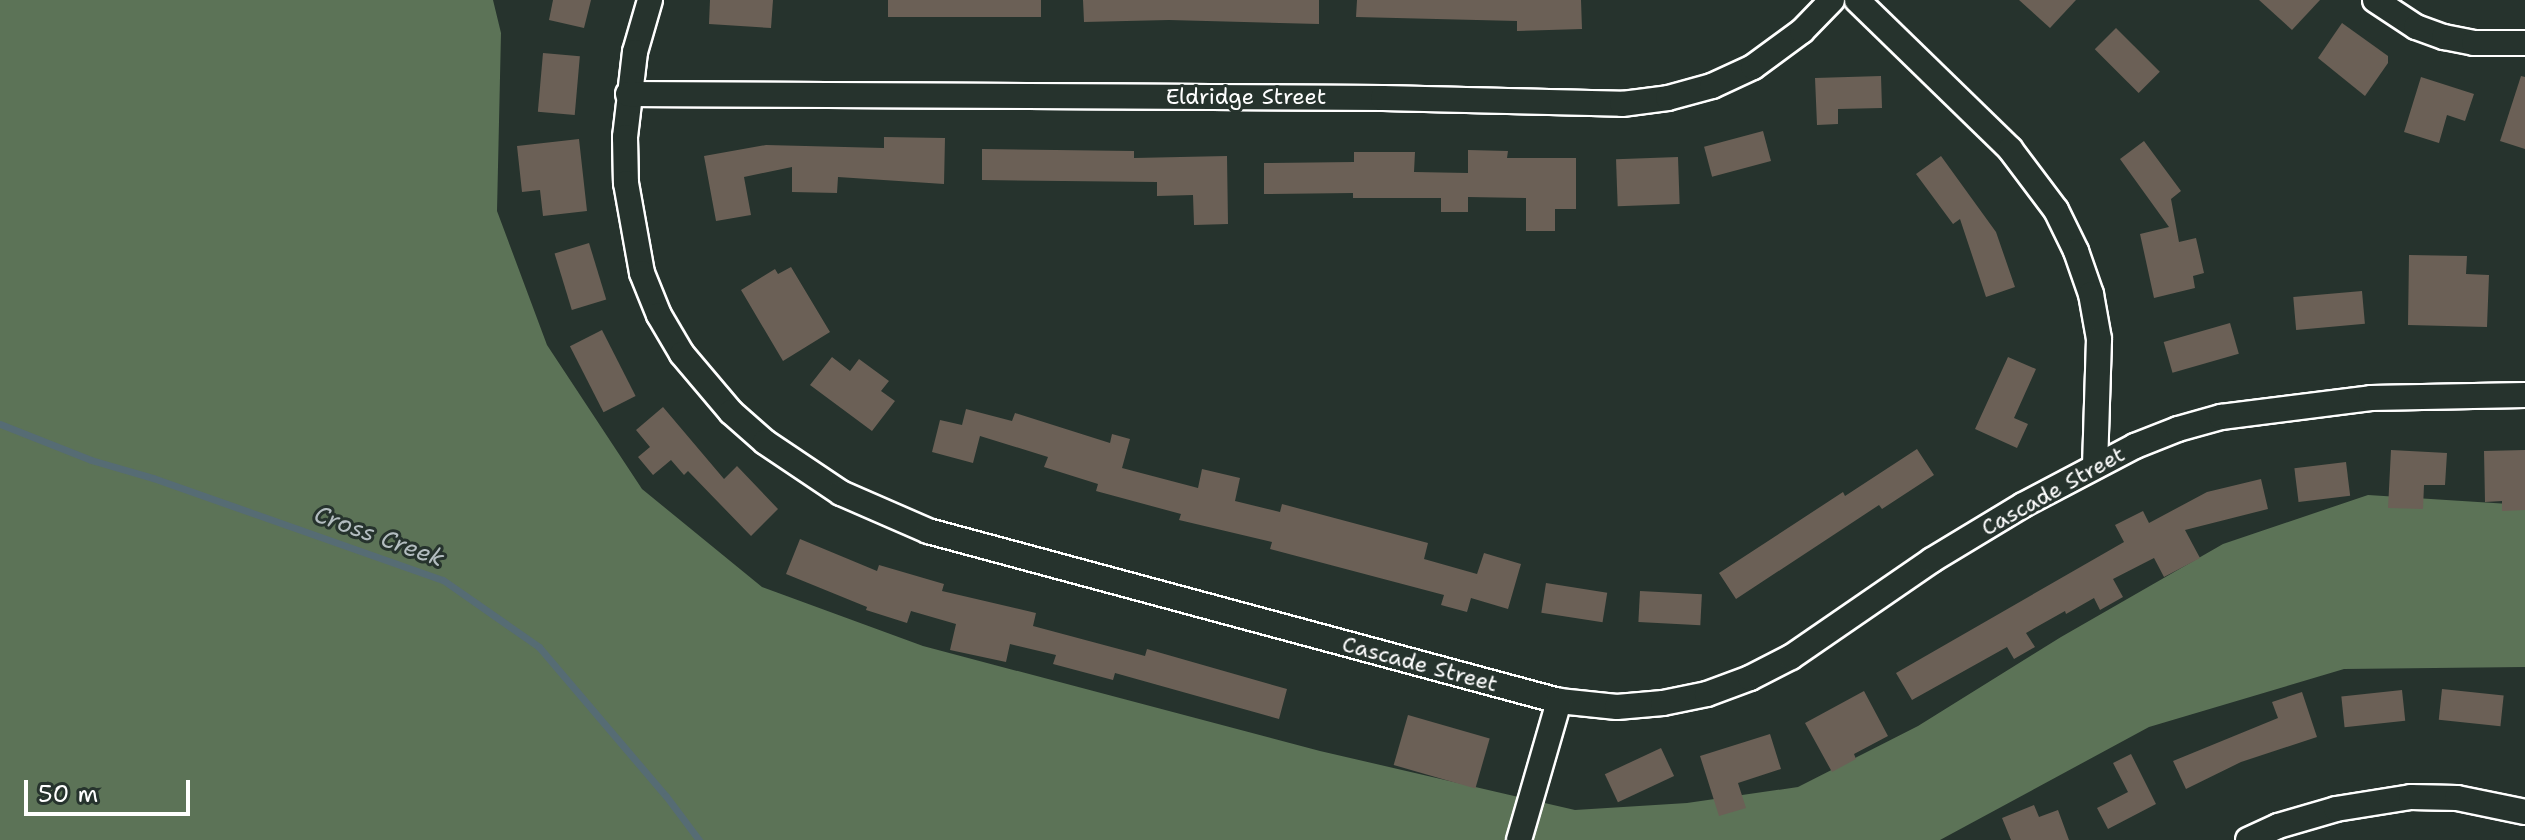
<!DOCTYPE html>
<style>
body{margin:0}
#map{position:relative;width:2525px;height:840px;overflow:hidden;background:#26332d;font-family:"Shantell Sans",sans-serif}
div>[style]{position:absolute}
.green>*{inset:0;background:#5c7357}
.stream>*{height:7px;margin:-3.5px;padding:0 3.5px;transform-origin:3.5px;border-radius:3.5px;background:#566c74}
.building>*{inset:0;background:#6b6056;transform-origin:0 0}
.roads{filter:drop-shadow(2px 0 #fff) drop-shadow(-2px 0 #fff) drop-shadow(0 2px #fff) drop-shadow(0 -2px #fff)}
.minor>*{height:24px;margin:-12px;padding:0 12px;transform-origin:12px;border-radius:12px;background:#26332d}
span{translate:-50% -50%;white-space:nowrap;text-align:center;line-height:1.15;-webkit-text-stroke:6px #26332d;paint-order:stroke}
.street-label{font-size:22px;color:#fff}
.water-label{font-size:24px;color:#b3bdc0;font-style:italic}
.scale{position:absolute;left:24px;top:780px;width:166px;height:36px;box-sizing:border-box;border:4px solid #fff;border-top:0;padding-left:10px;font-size:24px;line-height:28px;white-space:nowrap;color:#fff;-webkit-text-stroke:6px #26332d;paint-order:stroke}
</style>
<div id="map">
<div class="green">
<i style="clip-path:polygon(0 0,493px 0,501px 33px,497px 211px,547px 345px,642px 489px,762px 587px,923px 646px,1320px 751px,1575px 810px,1687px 803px,1798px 787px,1918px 726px,2061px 637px,2223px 544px,2368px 495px,2525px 505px,2525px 667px,2344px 669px,2149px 727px,1940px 840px,0 840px)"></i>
</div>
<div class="stream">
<i style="left:0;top:424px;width:98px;rotate:21.6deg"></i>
<i style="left:91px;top:460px;width:65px;rotate:16.2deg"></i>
<i style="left:153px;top:478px;width:307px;rotate:19.4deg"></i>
<i style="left:443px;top:580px;width:117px;rotate:34.9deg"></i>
<i style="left:539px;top:647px;width:196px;rotate:49.6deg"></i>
<i style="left:666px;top:796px;width:55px;rotate:53.1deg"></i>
</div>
<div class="building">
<i style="clip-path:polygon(553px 0,591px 0,584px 28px,549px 20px)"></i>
<i style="clip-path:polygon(710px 0,773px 0,771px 28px,709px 24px)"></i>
<i style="left:888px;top:0;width:153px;height:17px"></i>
<i style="clip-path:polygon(1083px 0,1319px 0,1319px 24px,1169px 20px,1084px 22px)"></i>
<i style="clip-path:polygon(1357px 0,1581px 0,1582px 29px,1517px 31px,1517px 21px,1356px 17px)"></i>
<i style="clip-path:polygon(2019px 0,2076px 0,2050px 28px)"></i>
<i style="clip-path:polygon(2259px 0,2320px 0,2292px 30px)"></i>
<i style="clip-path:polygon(2342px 23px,2388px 56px,2388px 63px,2365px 96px,2318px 58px)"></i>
<i style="left:2116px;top:28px;width:62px;height:30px;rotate:45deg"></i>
<i style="left:543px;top:53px;width:37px;height:59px;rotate:5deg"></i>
<i style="clip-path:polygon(1881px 76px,1882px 108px,1838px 109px,1838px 124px,1817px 125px,1815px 78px)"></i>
<i style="clip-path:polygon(2521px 76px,2525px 77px,2525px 149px,2500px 141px)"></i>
<i style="clip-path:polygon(2421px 77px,2474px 94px,2465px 121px,2447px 115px,2439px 143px,2404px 132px)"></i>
<i style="left:1763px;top:131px;width:31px;height:61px;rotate:75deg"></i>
<i style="clip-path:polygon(884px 137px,945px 138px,944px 184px,838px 177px,837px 193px,792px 192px,792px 167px,744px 177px,751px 215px,716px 221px,704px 156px,766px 145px,884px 148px)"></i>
<i style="clip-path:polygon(579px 139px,587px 211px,543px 216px,540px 190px,522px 192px,517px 146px)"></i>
<i style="clip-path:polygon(2144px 141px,2181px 191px,2171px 199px,2179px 242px,2196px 238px,2204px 273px,2193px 276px,2195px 288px,2154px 298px,2140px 234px,2169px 227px,2120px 159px)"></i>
<i style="clip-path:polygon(982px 149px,1134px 151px,1134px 158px,1227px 156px,1228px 224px,1194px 225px,1193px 195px,1157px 196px,1157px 182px,982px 180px)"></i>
<i style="clip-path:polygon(1468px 150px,1508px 151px,1507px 158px,1576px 158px,1576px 209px,1555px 209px,1555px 231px,1526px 231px,1526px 198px,1468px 197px,1468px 212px,1441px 212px,1441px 198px,1353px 198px,1353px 193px,1264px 194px,1264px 163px,1354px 162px,1354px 152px,1415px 152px,1414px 172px,1468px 173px)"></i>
<i style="clip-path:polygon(1941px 156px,1996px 232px,2015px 287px,1986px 297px,1960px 219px,1953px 224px,1916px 174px)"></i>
<i style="left:1678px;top:157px;width:47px;height:62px;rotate:88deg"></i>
<i style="left:589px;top:243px;width:59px;height:36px;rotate:73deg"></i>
<i style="clip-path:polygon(2409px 255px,2467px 256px,2466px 274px,2489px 275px,2487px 327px,2408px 325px)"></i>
<i style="clip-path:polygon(791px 267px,830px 332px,783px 361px,741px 290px,775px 269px,778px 274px)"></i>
<i style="left:2362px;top:291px;width:33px;height:69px;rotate:85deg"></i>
<i style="left:2230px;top:323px;width:32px;height:69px;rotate:74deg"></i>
<i style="left:602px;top:330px;width:74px;height:36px;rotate:63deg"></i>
<i style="clip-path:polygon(832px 357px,850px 371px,859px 359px,889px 381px,881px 391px,895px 401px,872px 431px,810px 385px)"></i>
<i style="clip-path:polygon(2008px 357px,2036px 369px,2014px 418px,2028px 424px,2017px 448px,1975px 429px)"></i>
<i style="clip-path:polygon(663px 407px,724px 479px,737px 466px,778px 509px,751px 536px,688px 471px,684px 475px,671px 460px,653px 475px,638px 457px,650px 447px,636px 430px)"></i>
<i style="clip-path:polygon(966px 409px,1012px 421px,1015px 413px,1110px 443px,1112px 434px,1130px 439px,1122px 468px,1198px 488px,1202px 469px,1240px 478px,1235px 501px,1280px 512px,1282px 504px,1428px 543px,1424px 559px,1477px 574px,1484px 553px,1521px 564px,1508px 609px,1471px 598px,1467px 612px,1441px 605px,1444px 595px,1270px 549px,1272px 542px,1179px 520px,1181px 514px,1096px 491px,1098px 484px,1044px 467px,1048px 457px,980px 436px,973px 463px,932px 452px,940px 420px,962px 425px)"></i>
<i style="clip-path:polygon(1917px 449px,1934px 475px,1882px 509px,1879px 505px,1736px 599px,1719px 573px,1843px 492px,1845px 496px)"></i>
<i style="clip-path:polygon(2391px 450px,2447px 453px,2445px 485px,2424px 485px,2423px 509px,2388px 508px)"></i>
<i style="clip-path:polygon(2525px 450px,2525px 510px,2502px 511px,2502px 501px,2485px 502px,2484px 451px)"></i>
<i style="left:2346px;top:462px;width:34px;height:52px;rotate:83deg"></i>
<i style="clip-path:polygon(2261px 479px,2268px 509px,2185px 530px,2200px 558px,2164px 577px,2154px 558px,2113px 579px,2123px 597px,2100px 610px,2094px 598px,2066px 614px,2065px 611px,2026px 633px,2035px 647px,2014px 659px,2007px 647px,1912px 700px,1896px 673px,2124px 542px,2115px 525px,2143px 511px,2149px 523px,2207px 492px)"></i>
<i style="clip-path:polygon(800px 539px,877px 571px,879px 565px,944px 584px,942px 591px,1036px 613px,1033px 626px,1145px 656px,1147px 649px,1287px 689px,1279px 719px,1115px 673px,1113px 680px,1053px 664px,1056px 655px,1010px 644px,1006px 662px,950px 650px,956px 624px,911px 611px,907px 623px,866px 610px,867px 607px,786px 574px)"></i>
<i style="left:1546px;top:583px;width:62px;height:30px;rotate:9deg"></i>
<i style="left:1640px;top:591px;width:62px;height:31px;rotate:3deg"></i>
<i style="left:2442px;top:689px;width:62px;height:31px;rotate:6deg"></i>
<i style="left:2402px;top:690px;width:31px;height:61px;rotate:84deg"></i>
<i style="clip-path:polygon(1864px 691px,1888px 736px,1854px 754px,1856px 759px,1832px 772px,1805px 723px)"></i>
<i style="clip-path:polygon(2302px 692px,2317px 737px,2241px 762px,2186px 789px,2173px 761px,2278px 718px,2272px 702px)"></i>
<i style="left:1408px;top:715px;width:85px;height:52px;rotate:16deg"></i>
<i style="clip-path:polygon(1770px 734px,1781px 769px,1738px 783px,1746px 808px,1719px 816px,1700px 756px)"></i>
<i style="left:1661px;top:748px;width:31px;height:62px;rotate:65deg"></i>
<i style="clip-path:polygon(2131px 754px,2156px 804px,2108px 829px,2097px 808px,2128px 792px,2113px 763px)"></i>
<i style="clip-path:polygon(2034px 805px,2039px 817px,2058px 810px,2069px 840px,2011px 840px,2002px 818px)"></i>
</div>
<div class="roads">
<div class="minor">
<i style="left:650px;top:0;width:54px;rotate:106.1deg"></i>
<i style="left:635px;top:52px;width:86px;rotate:96.7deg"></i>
<i style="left:625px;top:137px;width:46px;rotate:88.8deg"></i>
<i style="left:626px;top:183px;width:91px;rotate:79.9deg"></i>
<i style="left:642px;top:273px;width:45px;rotate:68deg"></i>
<i style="left:659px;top:315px;width:45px;rotate:59.5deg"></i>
<i style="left:682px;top:354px;width:76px;rotate:49.8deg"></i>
<i style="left:731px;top:412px;width:45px;rotate:41.4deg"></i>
<i style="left:765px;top:442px;width:92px;rotate:33.9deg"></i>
<i style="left:841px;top:493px;width:95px;rotate:23.6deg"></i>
<i style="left:928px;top:531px;width:653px;rotate:15.08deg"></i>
<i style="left:1559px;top:701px;width:58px;rotate:5.9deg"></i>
<i style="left:1617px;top:707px;width:46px;rotate:-5deg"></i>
<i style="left:1663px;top:703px;width:45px;rotate:-11.6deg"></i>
<i style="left:1707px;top:694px;width:46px;rotate:-20.4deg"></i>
<i style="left:1750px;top:678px;width:46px;rotate:-27.1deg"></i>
<i style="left:1791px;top:657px;width:171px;rotate:-34.5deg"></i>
<i style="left:1932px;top:560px;width:106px;rotate:-31.1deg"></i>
<i style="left:2023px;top:505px;width:127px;rotate:-27.8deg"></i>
<i style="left:2135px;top:446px;width:46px;rotate:-21.6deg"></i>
<i style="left:2178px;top:429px;width:45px;rotate:-15.6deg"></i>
<i style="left:2221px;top:417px;width:151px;rotate:-7.2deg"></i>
<i style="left:2371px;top:398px;width:154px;rotate:-1.1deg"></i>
<i style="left:1857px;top:0;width:214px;rotate:44.2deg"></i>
<i style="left:2010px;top:149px;width:76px;rotate:53deg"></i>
<i style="left:2056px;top:210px;width:46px;rotate:64deg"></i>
<i style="left:2076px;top:251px;width:46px;rotate:70.8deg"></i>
<i style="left:2091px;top:294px;width:46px;rotate:79.9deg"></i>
<i style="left:2099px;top:339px;width:127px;rotate:91.8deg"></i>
<i style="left:2375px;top:0;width:49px;rotate:33.4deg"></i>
<i style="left:2416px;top:27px;width:30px;rotate:20deg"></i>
<i style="left:2444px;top:37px;width:31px;rotate:11deg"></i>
<i style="left:2474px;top:43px;width:51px"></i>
<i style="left:628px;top:94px;width:755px;rotate:0.3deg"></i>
<i style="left:1383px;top:98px;width:239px;rotate:1.4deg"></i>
<i style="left:1622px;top:104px;width:46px;rotate:-7.4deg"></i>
<i style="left:1668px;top:98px;width:46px;rotate:-15.3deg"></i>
<i style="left:1712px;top:86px;width:45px;rotate:-24.9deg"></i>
<i style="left:1753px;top:67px;width:61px;rotate:-36.3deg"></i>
<i style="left:1802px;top:31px;width:43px;rotate:-45.9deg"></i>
<i style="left:1519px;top:840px;width:145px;rotate:-73.9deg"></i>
<i style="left:2248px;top:840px;width:33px;rotate:-25deg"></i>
<i style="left:2278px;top:826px;width:60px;rotate:-16.3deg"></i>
<i style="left:2336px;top:809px;width:76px;rotate:-9.1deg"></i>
<i style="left:2411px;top:797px;width:46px;rotate:1.2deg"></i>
<i style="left:2457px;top:798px;width:69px;rotate:11.6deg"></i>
</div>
</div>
<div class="street-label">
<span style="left:1246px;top:97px">Eldridge Street</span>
<span style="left:2053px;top:491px;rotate:-29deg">Cascade Street</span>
<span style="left:1420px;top:664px;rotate:15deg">Cascade Street</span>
</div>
<div class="water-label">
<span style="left:379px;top:537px;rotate:20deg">Cross Creek</span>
</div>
<div class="scale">50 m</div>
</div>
